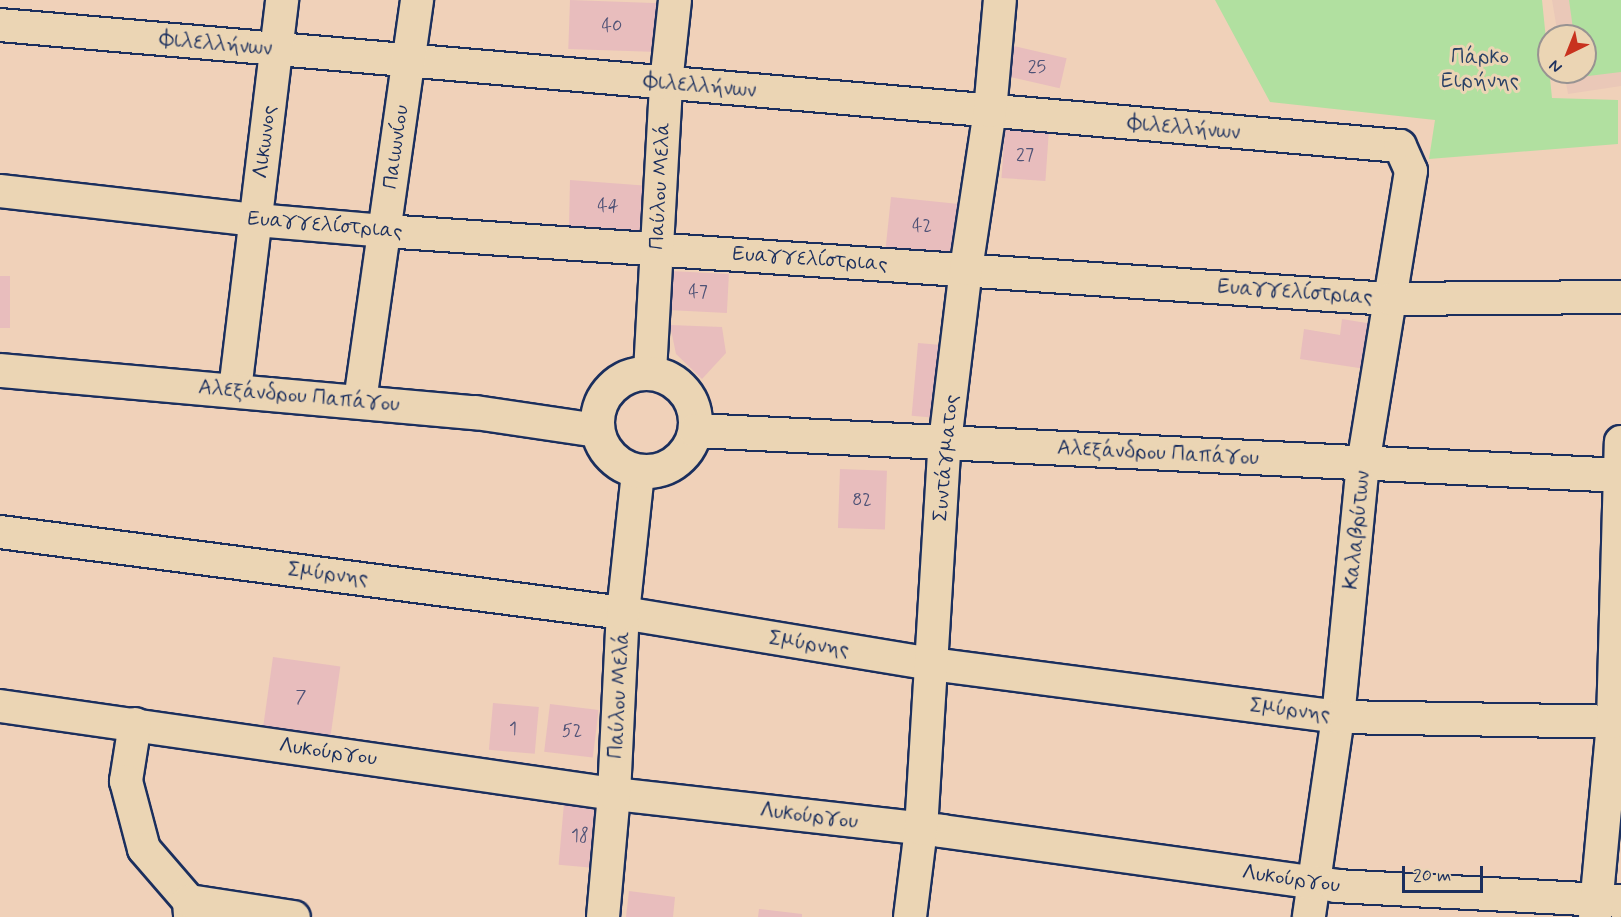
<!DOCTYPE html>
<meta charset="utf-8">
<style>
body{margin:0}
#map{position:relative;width:1621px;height:917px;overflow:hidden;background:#f0d1b9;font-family:Mynerve,sans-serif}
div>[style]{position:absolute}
.built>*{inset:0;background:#eac8b8}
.green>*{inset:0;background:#b1e0a0}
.building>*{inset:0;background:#e8bdbd;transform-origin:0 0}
.roads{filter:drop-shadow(2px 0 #1b2f5e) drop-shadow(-2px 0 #1b2f5e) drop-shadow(0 2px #1b2f5e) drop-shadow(0 -2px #1b2f5e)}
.street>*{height:32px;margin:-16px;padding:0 16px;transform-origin:16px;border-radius:16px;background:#ebd5b4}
.secondary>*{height:33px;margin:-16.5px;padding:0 16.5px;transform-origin:16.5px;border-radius:16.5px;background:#ebd5b4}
.secondary>.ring{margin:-16.5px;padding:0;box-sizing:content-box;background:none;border:33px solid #ebd5b4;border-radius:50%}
span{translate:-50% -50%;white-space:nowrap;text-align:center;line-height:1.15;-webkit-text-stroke:6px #ebd5b4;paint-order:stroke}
.number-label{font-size:18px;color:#4e5276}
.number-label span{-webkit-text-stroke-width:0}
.street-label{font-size:21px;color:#1b2f5e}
.park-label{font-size:21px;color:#2a4165}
.north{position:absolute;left:1537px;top:24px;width:60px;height:60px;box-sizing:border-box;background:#ebd5b4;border:2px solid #989392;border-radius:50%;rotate:223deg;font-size:16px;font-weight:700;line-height:24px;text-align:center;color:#1b2f5e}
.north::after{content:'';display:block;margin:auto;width:21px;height:27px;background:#c8321e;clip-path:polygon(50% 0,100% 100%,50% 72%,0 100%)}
.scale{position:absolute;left:1402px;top:866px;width:81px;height:27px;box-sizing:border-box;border:3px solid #1b2f5e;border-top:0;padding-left:8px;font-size:18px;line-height:21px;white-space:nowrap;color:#1b2f5e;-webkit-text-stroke:4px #ebd5b4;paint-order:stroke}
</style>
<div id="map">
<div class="built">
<i style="clip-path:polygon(1552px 0,1621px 0,1621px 86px,1568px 94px,1564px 72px,1585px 72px,1585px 36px,1558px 36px)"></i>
</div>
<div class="green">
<i style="clip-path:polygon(1215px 0,1542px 0,1552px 98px,1618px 100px,1618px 144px,1429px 159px,1435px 120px,1270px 102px)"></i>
<i style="clip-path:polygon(1569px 0,1621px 0,1621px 72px,1580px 77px,1579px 72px,1585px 72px,1585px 36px,1574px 36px)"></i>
</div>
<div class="building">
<i style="left:570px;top:0;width:90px;height:49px;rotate:2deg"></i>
<i style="left:1014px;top:46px;width:54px;height:31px;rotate:13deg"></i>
<i style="left:1005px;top:128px;width:44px;height:50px;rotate:4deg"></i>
<i style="clip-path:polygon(570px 180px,650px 186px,644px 236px,569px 226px)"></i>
<i style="left:891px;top:197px;width:68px;height:50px;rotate:6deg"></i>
<i style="left:670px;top:271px;width:59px;height:39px;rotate:3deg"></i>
<i style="left:0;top:276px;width:10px;height:52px"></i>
<i style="clip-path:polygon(1342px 319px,1379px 325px,1372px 370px,1300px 359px,1304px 329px,1340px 335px)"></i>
<i style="clip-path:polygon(670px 325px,722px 327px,726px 353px,702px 379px,676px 354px)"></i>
<i style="left:918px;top:343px;width:35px;height:73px;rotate:5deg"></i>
<i style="left:840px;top:469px;width:47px;height:59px;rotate:2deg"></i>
<i style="left:273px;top:657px;width:68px;height:71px;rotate:8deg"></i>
<i style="left:493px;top:703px;width:46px;height:47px;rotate:5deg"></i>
<i style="left:550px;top:704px;width:49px;height:48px;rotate:7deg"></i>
<i style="left:564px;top:803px;width:37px;height:62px;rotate:5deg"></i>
<i style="clip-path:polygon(629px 891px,675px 897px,673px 917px,626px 917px)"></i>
<i style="clip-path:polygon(759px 909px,802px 914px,802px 917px,758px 917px)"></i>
</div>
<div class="roads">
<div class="street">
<i style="left:0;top:25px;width:1405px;rotate:4.94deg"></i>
<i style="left:1400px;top:146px;width:27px;rotate:66deg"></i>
<i style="left:1411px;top:171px;width:296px;rotate:99.3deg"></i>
<i style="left:1363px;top:463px;width:255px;rotate:95.6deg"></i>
<i style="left:1338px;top:717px;width:202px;rotate:98.3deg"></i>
<i style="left:0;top:191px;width:258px;rotate:6.5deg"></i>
<i style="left:256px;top:220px;width:128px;rotate:4.9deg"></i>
<i style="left:384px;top:231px;width:1008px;rotate:3.87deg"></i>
<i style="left:1390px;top:299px;width:231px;rotate:-0.5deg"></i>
<i style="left:650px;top:372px;width:289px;rotate:-86.8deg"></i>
<i style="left:666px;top:83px;width:83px;rotate:-83.8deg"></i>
<i style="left:235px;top:390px;width:393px;rotate:-83.1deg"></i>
<i style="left:360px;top:401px;width:405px;rotate:-81.9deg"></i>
<i style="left:0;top:532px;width:628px;rotate:7.41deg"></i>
<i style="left:623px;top:613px;width:312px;rotate:9.4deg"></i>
<i style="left:931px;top:664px;width:410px;rotate:7.4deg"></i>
<i style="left:1338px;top:717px;width:283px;rotate:1deg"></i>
<i style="left:0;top:706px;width:620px;rotate:8.16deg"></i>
<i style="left:614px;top:794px;width:330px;rotate:6.4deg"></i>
<i style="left:942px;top:831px;width:398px;rotate:7.9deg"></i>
<i style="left:1336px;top:886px;width:285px;rotate:3deg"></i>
<i style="left:135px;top:724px;width:58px;rotate:99deg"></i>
<i style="left:126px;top:781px;width:70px;rotate:75.2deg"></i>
<i style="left:144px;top:849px;width:69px;rotate:49.1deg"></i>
<i style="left:189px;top:901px;width:16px;rotate:86deg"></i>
<i style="left:189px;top:901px;width:106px;rotate:8.7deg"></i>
<i style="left:603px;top:917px;width:123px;rotate:-84.9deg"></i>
<i style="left:614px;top:794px;width:181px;rotate:-87.2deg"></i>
<i style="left:623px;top:613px;width:142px;rotate:-83.9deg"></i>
<i style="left:910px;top:917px;width:89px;rotate:-82.9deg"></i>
<i style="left:921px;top:829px;width:388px;rotate:-86.5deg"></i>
<i style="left:945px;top:442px;width:174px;rotate:-83.1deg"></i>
<i style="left:966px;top:269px;width:160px;rotate:-81.4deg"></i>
<i style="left:990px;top:111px;width:111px;rotate:-84.9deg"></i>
<i style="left:1595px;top:917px;width:196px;rotate:-84.7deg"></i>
<i style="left:1613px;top:722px;width:280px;rotate:-88.4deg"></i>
</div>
<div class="secondary">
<i style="left:0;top:370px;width:477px;rotate:5.1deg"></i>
<i style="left:475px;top:412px;width:123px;rotate:8.4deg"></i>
<i class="ring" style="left:597px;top:373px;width:65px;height:65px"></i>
<i style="left:695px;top:430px;width:927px;rotate:2.78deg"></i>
</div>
</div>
<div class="number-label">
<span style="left:612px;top:26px">40</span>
<span style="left:1037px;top:67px">25</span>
<span style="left:1025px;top:155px">27</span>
<span style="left:608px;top:206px">44</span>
<span style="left:922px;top:226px">42</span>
<span style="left:698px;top:292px">47</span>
<span style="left:862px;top:500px">82</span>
<span style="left:301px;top:697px">7</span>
<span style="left:513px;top:729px">1</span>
<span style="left:572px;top:731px">52</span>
<span style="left:580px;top:836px">18</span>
</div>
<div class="street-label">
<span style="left:216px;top:44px;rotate:5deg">Φιλελλήνων</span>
<span style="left:700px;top:86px;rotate:5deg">Φιλελλήνων</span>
<span style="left:1184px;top:128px;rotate:5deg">Φιλελλήνων</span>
<span style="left:265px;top:142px;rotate:-83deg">Λικωνος</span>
<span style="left:396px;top:147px;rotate:-82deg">Παιωνίου</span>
<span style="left:660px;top:186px;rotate:-87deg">Παύλου Μελά</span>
<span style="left:325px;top:225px;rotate:5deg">Ευαγγελίστριας</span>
<span style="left:810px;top:259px;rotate:4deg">Ευαγγελίστριας</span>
<span style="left:1295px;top:292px;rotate:4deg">Ευαγγελίστριας</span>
<span style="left:299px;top:396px;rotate:5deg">Αλεξάνδρου Παπάγου</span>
<span style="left:1158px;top:453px;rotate:3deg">Αλεξάνδρου Παπάγου</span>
<span style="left:946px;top:458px;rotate:-85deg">Συντάγματος</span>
<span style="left:1357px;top:530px;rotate:-84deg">Καλαβρύτων</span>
<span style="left:328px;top:574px;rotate:7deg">Σμύρνης</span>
<span style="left:809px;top:644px;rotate:9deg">Σμύρνης</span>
<span style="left:619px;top:695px;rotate:-87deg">Παύλου Μελά</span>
<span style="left:1290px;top:710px;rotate:7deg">Σμύρνης</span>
<span style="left:328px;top:752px;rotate:8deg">Λυκούργου</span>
<span style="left:809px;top:816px;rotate:7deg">Λυκούργου</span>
<span style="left:1291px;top:879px;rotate:8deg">Λυκούργου</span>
</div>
<div class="park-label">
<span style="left:1480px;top:69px">Πάρκο<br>Ειρήνης</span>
</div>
<div class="north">N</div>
<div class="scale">20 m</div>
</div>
